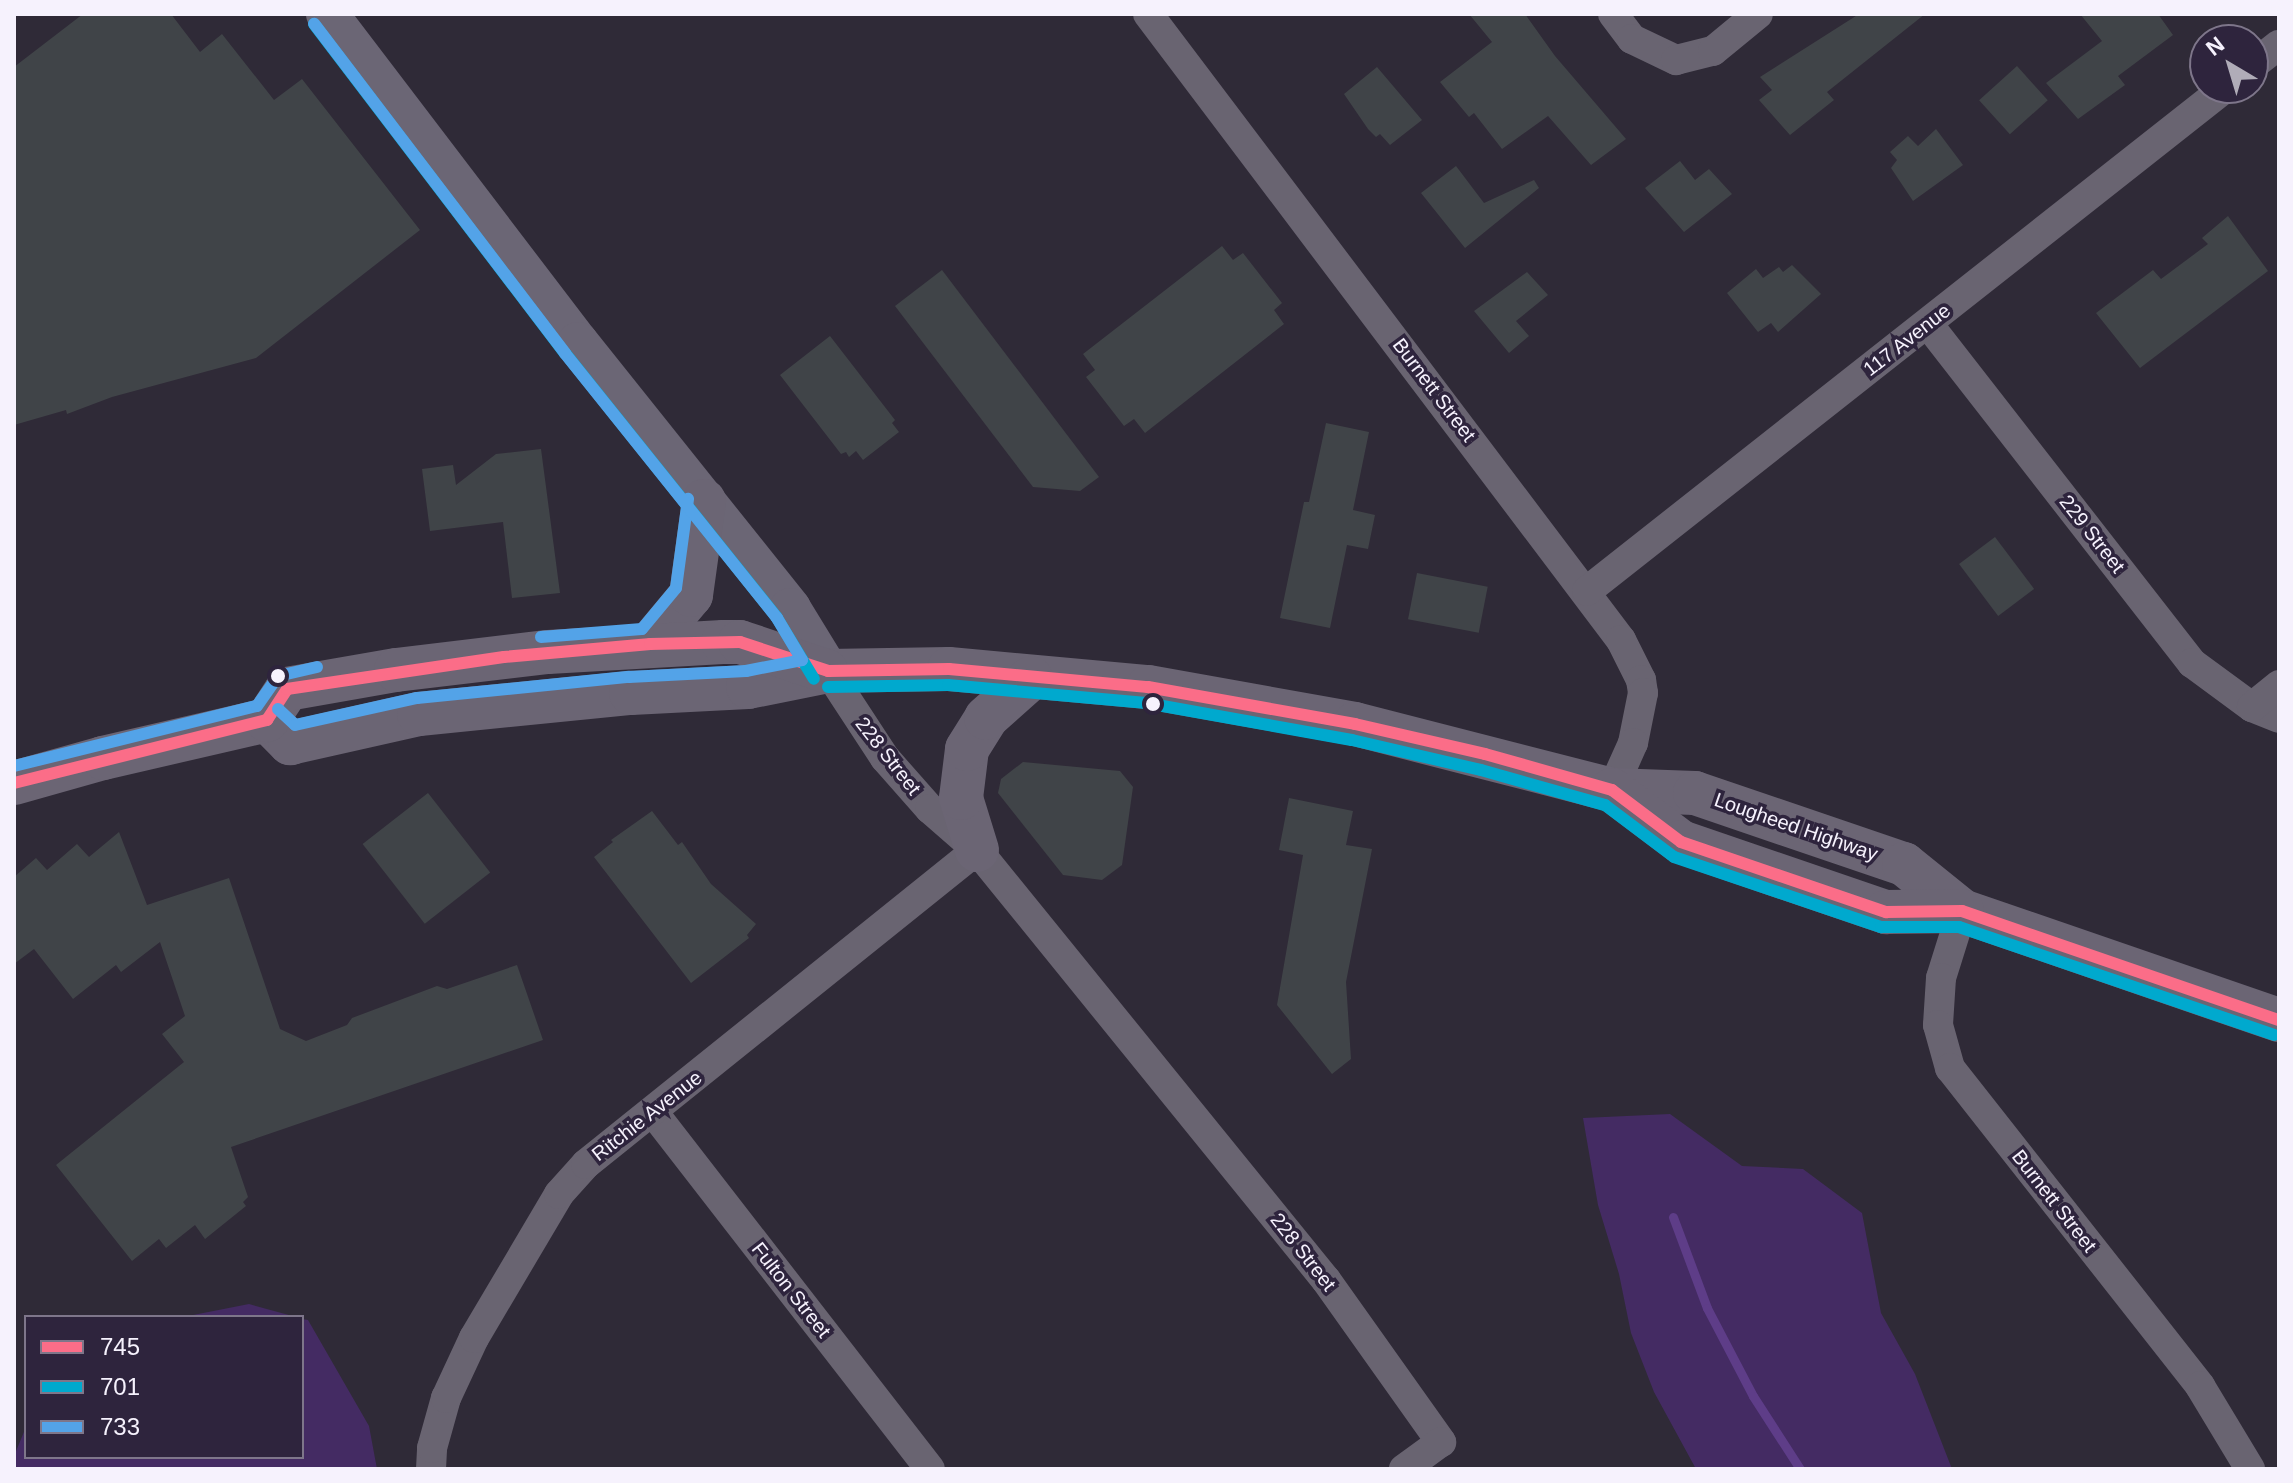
<!DOCTYPE html>
<style>
body{margin:0}
#map{position:relative;width:2293px;height:1483px;overflow:hidden;background:#2f2a37;font-family:Helvetica,sans-serif}
div>[style]{position:absolute}
.green>*{inset:0;background:#442b63}
.stream>*{height:9px;margin:-4.5px;padding:0 4.5px;transform-origin:4.5px;border-radius:4.5px;background:#5e3d88}
.building>*{inset:0;background:#404448;transform-origin:0 0}
.street>*{height:30px;margin:-15px;padding:0 15px;transform-origin:15px;border-radius:15px;background:#696471}
.secondary>*{height:42px;margin:-21px;padding:0 21px;transform-origin:21px;border-radius:21px;background:#6b6675}
.primary>*{height:44px;margin:-22px;padding:0 22px;transform-origin:22px;border-radius:22px;background:#6b6574}
.bus-1>*{height:12px;margin:-6px;padding:0 6px;transform-origin:6px;border-radius:6px;background:#fb6d88}
.bus-2>*{height:12px;margin:-6px;padding:0 6px;transform-origin:6px;border-radius:6px;background:#00a9ce}
.bus-3>*{height:12px;margin:-6px;padding:0 6px;transform-origin:6px;border-radius:6px;background:#53a3e8}
.dots>*{width:22px;height:22px;translate:-50% -50%;box-sizing:border-box;border:4px solid #2e243d;border-radius:50%}
span{translate:-50% -50%;white-space:nowrap;text-align:center;line-height:1.15;-webkit-text-stroke:7px #2e243d;paint-order:stroke}
.street-label{font-size:20px;color:#f6f2fd}
.frame{position:absolute;inset:0;border:16px solid #f6f2fd;pointer-events:none}
.legend{position:absolute;left:24px;top:1315px;width:280px;height:144px;box-sizing:border-box;background:#2e243d;border:2px solid #7e768a;margin:0;padding:10px 14px;list-style:none;font-size:24px;color:#f6f2fd}
.legend li{display:flex;align-items:center;gap:16px;height:40px}
.legend b{width:40px;border:2px solid #7e768a}
.north{position:absolute;left:2189px;top:24px;width:80px;height:80px;box-sizing:border-box;background:#2e243d;border:2px solid #7e768a;border-radius:50%;rotate:322deg;font-size:22px;font-weight:700;line-height:32px;text-align:center;color:#f6f2fd}
.north::after{content:'';display:block;margin:auto;width:28px;height:36px;background:#b0acb8;clip-path:polygon(50% 0,100% 100%,50% 72%,0 100%)}
</style>
<div id="map">
<div class="green">
<i style="clip-path:polygon(1670px 1114px,1742px 1166px,1803px 1169px,1862px 1213px,1881px 1313px,1915px 1374px,1952px 1469px,1696px 1469px,1654px 1392px,1631px 1333px,1619px 1274px,1598px 1205px,1583px 1118px)"></i>
<i style="clip-path:polygon(249px 1304px,296px 1317px,183px 1317px)"></i>
<i style="clip-path:polygon(302px 1319px,308px 1320px,369px 1426px,377px 1469px,14px 1469px,14px 1456px,26px 1427px,26px 1457px,302px 1457px)"></i>
</div>
<div class="stream">
<i style="left:1673px;top:1217px;width:97px;rotate:69.5deg"></i>
<i style="left:1707px;top:1308px;width:99px;rotate:62.4deg"></i>
<i style="left:1753px;top:1396px;width:87px;rotate:57.2deg"></i>
</div>
<div class="building">
<i style="clip-path:polygon(83px 14px,171px 14px,200px 52px,222px 34px,274px 100px,302px 79px,420px 230px,256px 358px,112px 397px,67px 414px,66px 410px,14px 425px,14px 67px)"></i>
<i style="clip-path:polygon(1469px 14px,1525px 14px,1555px 56px,1626px 139px,1591px 165px,1548px 116px,1502px 149px,1474px 113px,1469px 117px,1440px 82px,1492px 42px)"></i>
<i style="clip-path:polygon(1859px 14px,1925px 14px,1827px 92px,1834px 100px,1790px 135px,1759px 100px,1772px 90px,1760px 77px)"></i>
<i style="clip-path:polygon(2080px 14px,2158px 14px,2173px 35px,2118px 76px,2125px 85px,2078px 119px,2046px 83px,2102px 41px)"></i>
<i style="left:2017px;top:66px;width:46px;height:51px;rotate:48deg"></i>
<i style="clip-path:polygon(1377px 67px,1422px 120px,1390px 145px,1380px 134px,1376px 137px,1368px 129px,1344px 94px)"></i>
<i style="clip-path:polygon(1936px 129px,1963px 165px,1913px 201px,1891px 168px,1897px 160px,1890px 152px,1908px 136px,1918px 146px)"></i>
<i style="clip-path:polygon(1680px 161px,1695px 180px,1709px 169px,1732px 194px,1684px 232px,1645px 188px)"></i>
<i style="clip-path:polygon(1456px 166px,1484px 203px,1534px 180px,1539px 188px,1465px 248px,1421px 193px)"></i>
<i style="clip-path:polygon(2228px 216px,2268px 271px,2140px 368px,2096px 313px,2153px 270px,2161px 279px,2208px 244px,2202px 238px)"></i>
<i style="clip-path:polygon(1222px 246px,1233px 260px,1243px 253px,1282px 303px,1274px 310px,1284px 324px,1145px 433px,1134px 419px,1124px 426px,1086px 377px,1095px 370px,1083px 354px)"></i>
<i style="clip-path:polygon(1792px 265px,1821px 294px,1778px 332px,1771px 323px,1758px 332px,1727px 293px,1756px 269px,1763px 278px,1779px 267px,1783px 272px)"></i>
<i style="clip-path:polygon(942px 270px,1099px 477px,1080px 491px,1033px 487px,895px 306px)"></i>
<i style="clip-path:polygon(1527px 272px,1548px 295px,1516px 321px,1529px 336px,1509px 353px,1474px 311px)"></i>
<i style="clip-path:polygon(830px 336px,895px 420px,892px 423px,899px 432px,863px 460px,856px 451px,849px 457px,846px 452px,841px 454px,780px 375px)"></i>
<i style="clip-path:polygon(1326px 423px,1369px 432px,1353px 510px,1375px 515px,1368px 549px,1347px 545px,1330px 628px,1280px 618px,1304px 502px,1309px 502px)"></i>
<i style="clip-path:polygon(541px 449px,560px 593px,512px 598px,503px 522px,430px 531px,422px 469px,453px 465px,456px 485px,496px 454px)"></i>
<i style="left:1995px;top:537px;width:65px;height:45px;rotate:53deg"></i>
<i style="left:1417px;top:573px;width:72px;height:47px;rotate:11deg"></i>
<i style="clip-path:polygon(1023px 762px,1120px 771px,1133px 787px,1122px 865px,1102px 880px,1063px 875px,998px 793px,1001px 779px)"></i>
<i style="left:428px;top:793px;width:101px;height:83px;rotate:52deg"></i>
<i style="clip-path:polygon(1289px 798px,1353px 811px,1346px 845px,1372px 849px,1346px 982px,1351px 1059px,1332px 1074px,1277px 1005px,1303px 855px,1279px 850px)"></i>
<i style="clip-path:polygon(652px 811px,678px 845px,682px 842px,711px 884px,756px 924px,747px 935px,749px 938px,691px 983px,594px 857px,613px 842px,611px 840px)"></i>
<i style="clip-path:polygon(119px 832px,147px 905px,229px 878px,280px 1029px,306px 1041px,347px 1025px,352px 1018px,437px 986px,447px 989px,517px 965px,543px 1040px,231px 1147px,248px 1197px,243px 1202px,246px 1206px,205px 1239px,195px 1225px,166px 1248px,159px 1239px,132px 1261px,56px 1165px,184px 1062px,162px 1034px,185px 1016px,160px 942px,121px 972px,116px 965px,73px 999px,34px 949px,14px 964px,14px 877px,36px 858px,47px 870px,77px 844px,89px 857px)"></i>
</div>
<div class="street">
<i style="left:1148px;top:14px;width:785px;rotate:52.93deg"></i>
<i style="left:1621px;top:640px;width:45px;rotate:63.4deg"></i>
<i style="left:1641px;top:680px;width:13px;rotate:81deg"></i>
<i style="left:1643px;top:693px;width:51px;rotate:101.3deg"></i>
<i style="left:1633px;top:743px;width:51px;rotate:114.1deg"></i>
<i style="left:1613px;top:14px;width:31px;rotate:53deg"></i>
<i style="left:1632px;top:39px;width:49px;rotate:25.5deg"></i>
<i style="left:1676px;top:60px;width:38px;rotate:-14deg"></i>
<i style="left:1713px;top:51px;width:58px;rotate:-39.4deg"></i>
<i style="left:2253px;top:65px;width:33px;rotate:-38deg"></i>
<i style="left:1928px;top:324px;width:430px;rotate:52.1deg"></i>
<i style="left:2192px;top:663px;width:74px;rotate:36.3deg"></i>
<i style="left:2252px;top:707px;width:29px;rotate:22deg"></i>
<i style="left:1587px;top:591px;width:812px;rotate:-38.25deg"></i>
<i style="left:828px;top:671px;width:104px;rotate:56.8deg"></i>
<i style="left:885px;top:758px;width:68px;rotate:48.6deg"></i>
<i style="left:930px;top:809px;width:62px;rotate:41.1deg"></i>
<i style="left:977px;top:850px;width:554px;rotate:50.94deg"></i>
<i style="left:1326px;top:1280px;width:199px;rotate:54.6deg"></i>
<i style="left:1441px;top:1442px;width:46px;rotate:143.9deg"></i>
<i style="left:2252px;top:707px;width:35px;rotate:-39deg"></i>
<i style="left:1962px;top:911px;width:70px;rotate:107.4deg"></i>
<i style="left:1941px;top:978px;width:47px;rotate:93.7deg"></i>
<i style="left:1938px;top:1025px;width:45px;rotate:74.4deg"></i>
<i style="left:1950px;top:1068px;width:405px;rotate:51.8deg"></i>
<i style="left:2200px;top:1386px;width:97px;rotate:58.9deg"></i>
<i style="left:653px;top:1112px;width:452px;rotate:52.2deg"></i>
<i style="left:431px;top:1469px;width:21px;rotate:-87deg"></i>
<i style="left:432px;top:1448px;width:52px;rotate:-74.4deg"></i>
<i style="left:446px;top:1398px;width:66px;rotate:-65deg"></i>
<i style="left:474px;top:1338px;width:167px;rotate:-59.4deg"></i>
<i style="left:559px;top:1194px;width:40px;rotate:-48deg"></i>
<i style="left:586px;top:1164px;width:501px;rotate:-38.77deg"></i>
</div>
<div class="secondary">
<i style="left:327px;top:14px;width:414px;rotate:52.7deg"></i>
<i style="left:578px;top:343px;width:340px;rotate:51.4deg"></i>
<i style="left:790px;top:609px;width:73px;rotate:58.5deg"></i>
</div>
<div class="primary">
<i style="left:650px;top:644px;width:64px;rotate:-50.1deg"></i>
<i style="left:691px;top:595px;width:95px;rotate:-82.1deg"></i>
<i style="left:267px;top:720px;width:33px;rotate:45deg"></i>
<i style="left:290px;top:743px;width:132px;rotate:-12.7deg"></i>
<i style="left:419px;top:714px;width:213px;rotate:-5.7deg"></i>
<i style="left:631px;top:693px;width:117px;rotate:-2.9deg"></i>
<i style="left:748px;top:687px;width:82px;rotate:-11.3deg"></i>
<i style="left:828px;top:671px;width:121px;rotate:-0.9deg"></i>
<i style="left:949px;top:669px;width:200px;rotate:5.2deg"></i>
<i style="left:1148px;top:687px;width:210px;rotate:10.1deg"></i>
<i style="left:1355px;top:724px;width:265px;rotate:14.4deg"></i>
<i style="left:1612px;top:790px;width:83px;rotate:2.1deg"></i>
<i style="left:1695px;top:793px;width:221px;rotate:18.8deg"></i>
<i style="left:1904px;top:864px;width:75px;rotate:39deg"></i>
<i style="left:1962px;top:911px;width:335px;rotate:19deg"></i>
<i style="left:14px;top:783px;width:92px;rotate:-15.7deg"></i>
<i style="left:103px;top:758px;width:168px;rotate:-13deg"></i>
<i style="left:267px;top:720px;width:37px;rotate:-57deg"></i>
<i style="left:287px;top:689px;width:111px;rotate:-9.9deg"></i>
<i style="left:396px;top:670px;width:153px;rotate:-6.8deg"></i>
<i style="left:548px;top:652px;width:175px;rotate:-3.3deg"></i>
<i style="left:723px;top:642px;width:17px"></i>
<i style="left:740px;top:642px;width:91px;rotate:18.6deg"></i>
<i style="left:1612px;top:790px;width:86px;rotate:37deg"></i>
<i style="left:1681px;top:842px;width:217px;rotate:18.9deg"></i>
<i style="left:1886px;top:912px;width:76px;rotate:-0.8deg"></i>
<i style="left:977px;top:850px;width:54px;rotate:-107.1deg"></i>
<i style="left:961px;top:798px;width:49px;rotate:-83deg"></i>
<i style="left:967px;top:749px;width:36px;rotate:-58deg"></i>
<i style="left:986px;top:718px;width:60px;rotate:-41.6deg"></i>
</div>
<div class="bus-1">
<i style="left:14px;top:783px;width:261px;rotate:-14deg"></i>
<i style="left:267px;top:720px;width:37px;rotate:-57deg"></i>
<i style="left:287px;top:689px;width:219px;rotate:-8.4deg"></i>
<i style="left:504px;top:657px;width:147px;rotate:-5.1deg"></i>
<i style="left:650px;top:644px;width:90px;rotate:-1.3deg"></i>
<i style="left:740px;top:642px;width:93px;rotate:18.2deg"></i>
<i style="left:828px;top:671px;width:121px;rotate:-0.9deg"></i>
<i style="left:949px;top:669px;width:200px;rotate:5.2deg"></i>
<i style="left:1148px;top:687px;width:210px;rotate:10.1deg"></i>
<i style="left:1355px;top:724px;width:133px;rotate:13deg"></i>
<i style="left:1485px;top:754px;width:132px;rotate:15.8deg"></i>
<i style="left:1612px;top:790px;width:86px;rotate:37deg"></i>
<i style="left:1681px;top:842px;width:217px;rotate:18.9deg"></i>
<i style="left:1886px;top:912px;width:76px;rotate:-0.8deg"></i>
<i style="left:1962px;top:911px;width:335px;rotate:19deg"></i>
</div>
<div class="bus-2">
<i style="left:314px;top:24px;width:414px;rotate:52.7deg"></i>
<i style="left:565px;top:353px;width:339px;rotate:51.3deg"></i>
<i style="left:777px;top:618px;width:71px;rotate:58.8deg"></i>
<i style="left:828px;top:687px;width:120px;rotate:-1deg"></i>
<i style="left:948px;top:685px;width:199px;rotate:5.2deg"></i>
<i style="left:1146px;top:703px;width:209px;rotate:10.2deg"></i>
<i style="left:1352px;top:740px;width:132px;rotate:13.1deg"></i>
<i style="left:1481px;top:770px;width:129px;rotate:15.8deg"></i>
<i style="left:1605px;top:805px;width:86px;rotate:37deg"></i>
<i style="left:1674px;top:857px;width:219px;rotate:18.7deg"></i>
<i style="left:1881px;top:927px;width:78px"></i>
<i style="left:1959px;top:927px;width:333px;rotate:18.9deg"></i>
</div>
<div class="bus-3">
<i style="left:541px;top:637px;width:101px;rotate:-4.5deg"></i>
<i style="left:642px;top:629px;width:53px;rotate:-50.3deg"></i>
<i style="left:676px;top:588px;width:90px;rotate:-82.3deg"></i>
<i style="left:278px;top:709px;width:23px;rotate:43deg"></i>
<i style="left:295px;top:725px;width:125px;rotate:-12.5deg"></i>
<i style="left:417px;top:698px;width:213px;rotate:-5.7deg"></i>
<i style="left:629px;top:677px;width:117px;rotate:-2.9deg"></i>
<i style="left:746px;top:671px;width:57px;rotate:-11.1deg"></i>
<i style="left:802px;top:660px;width:49px;rotate:-120.8deg"></i>
<i style="left:777px;top:618px;width:339px;rotate:-128.7deg"></i>
<i style="left:565px;top:353px;width:414px;rotate:-127.3deg"></i>
<i style="left:14px;top:766px;width:250px;rotate:-13.9deg"></i>
<i style="left:257px;top:706px;width:37px;rotate:-55deg"></i>
<i style="left:278px;top:676px;width:40px;rotate:-13deg"></i>
</div>
<div class="dots">
<i style="left:278px;top:676px;background:#f6f2fd"></i>
<i style="left:1153px;top:704px;background:#f6f2fd"></i>
</div>
<div class="street-label">
<span style="left:1907px;top:340px;rotate:-38deg">117 Avenue</span>
<span style="left:1434px;top:390px;rotate:53deg">Burnett Street</span>
<span style="left:2092px;top:534px;rotate:52deg">229 Street</span>
<span style="left:888px;top:756px;rotate:52deg">228 Street</span>
<span style="left:1796px;top:827px;rotate:19deg">Lougheed Highway</span>
<span style="left:647px;top:1116px;rotate:-38deg">Ritchie Avenue</span>
<span style="left:2054px;top:1201px;rotate:52deg">Burnett Street</span>
<span style="left:1303px;top:1252px;rotate:52deg">228 Street</span>
<span style="left:791px;top:1290px;rotate:52deg">Fulton Street</span>
</div>
<div class="frame"></div>
<ul class="legend">
<li><b style="height:10px;background:#fb6d88"></b>745</li>
<li><b style="height:10px;background:#00a9ce"></b>701</li>
<li><b style="height:10px;background:#53a3e8"></b>733</li>
</ul>
<div class="north">N</div>
</div>
